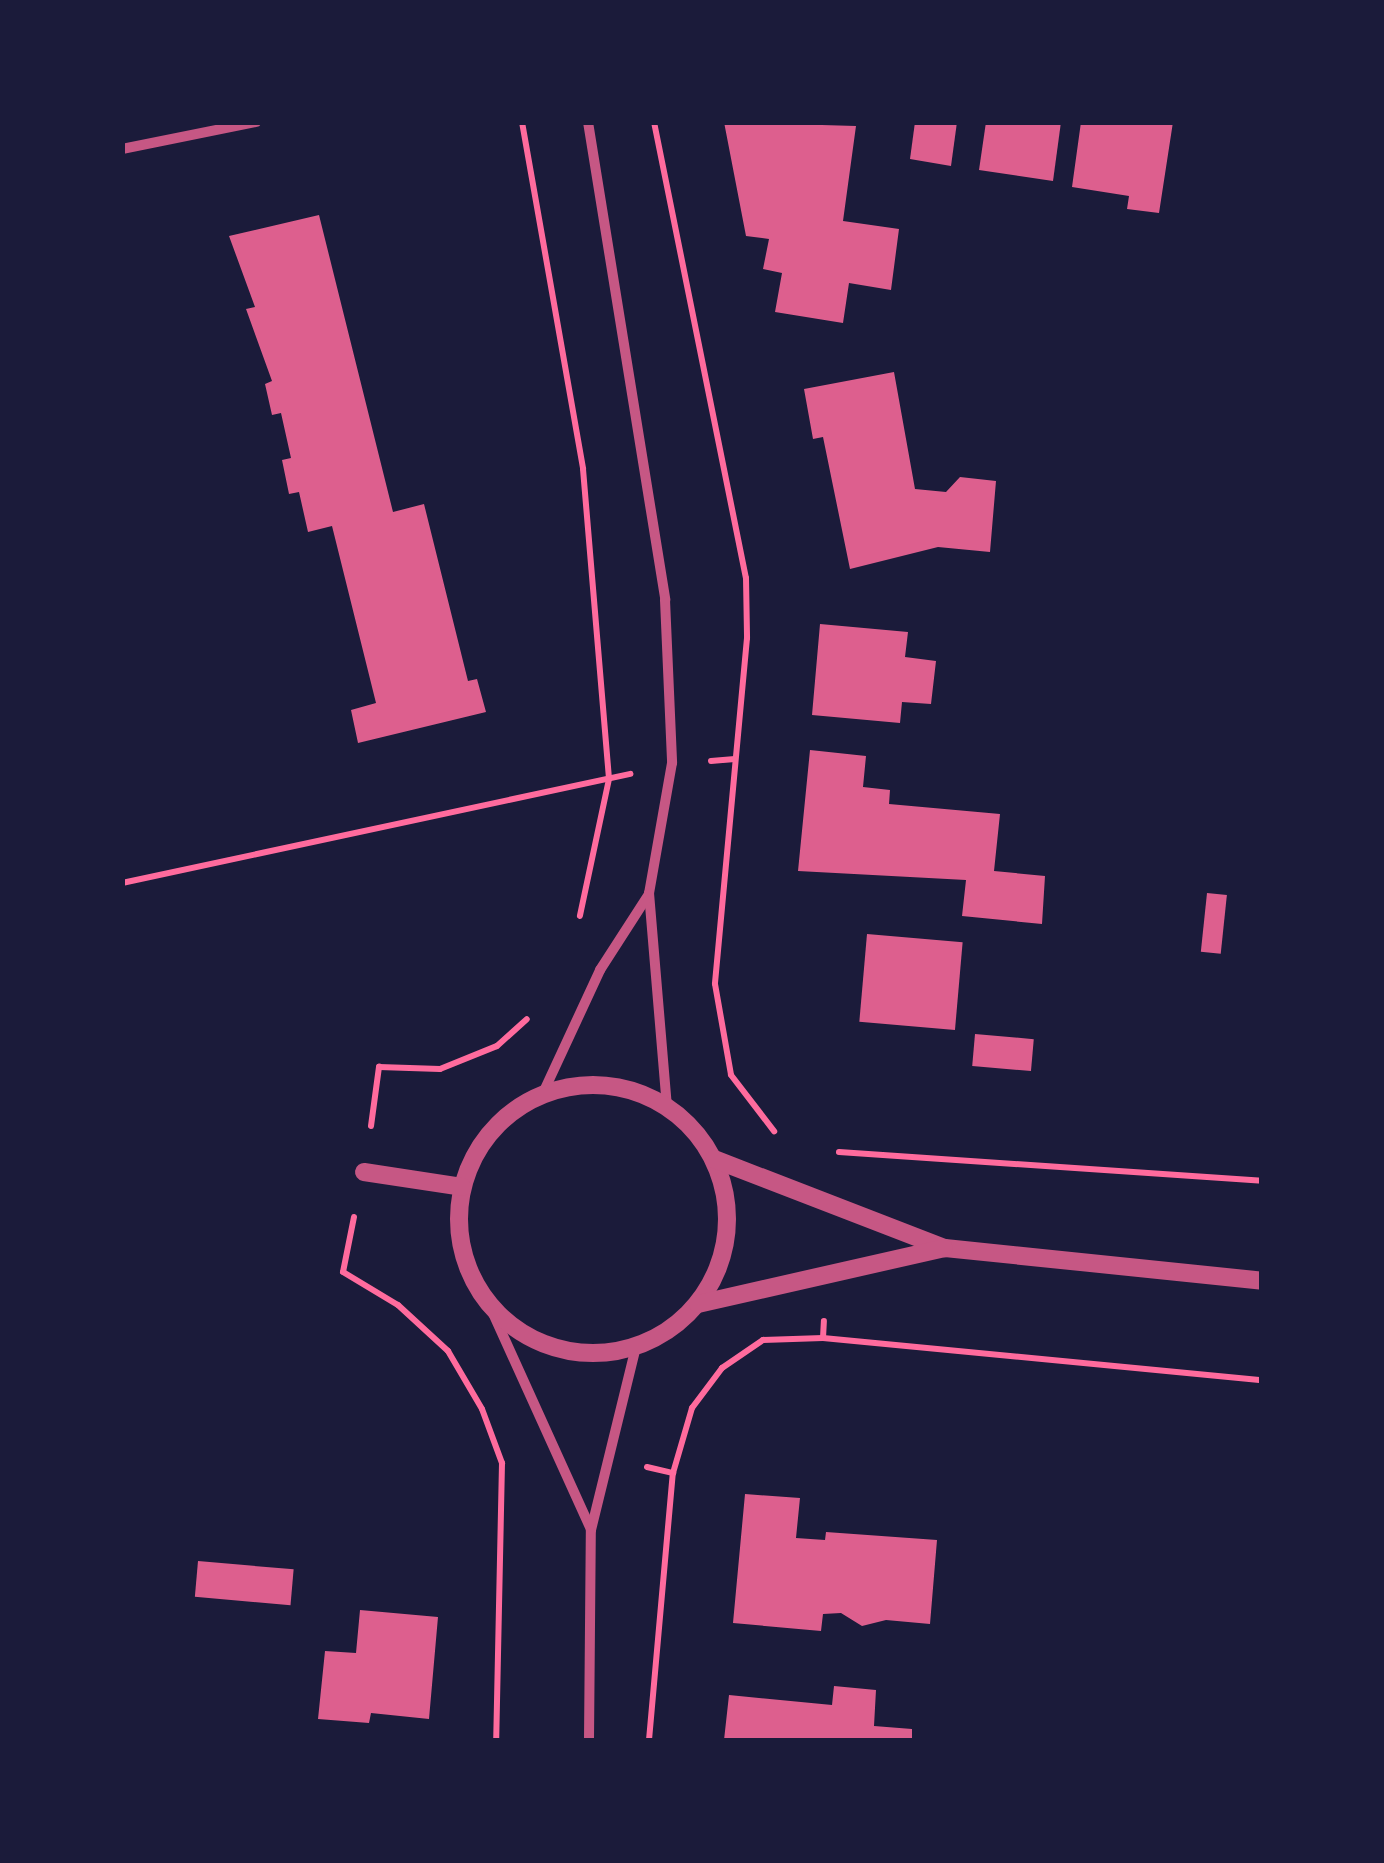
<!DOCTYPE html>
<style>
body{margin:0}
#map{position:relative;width:1384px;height:1863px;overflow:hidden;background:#1b1b3a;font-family:"Noto Sans",sans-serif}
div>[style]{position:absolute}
.building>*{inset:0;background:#dd5f8e;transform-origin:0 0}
.path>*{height:6px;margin:-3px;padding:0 3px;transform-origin:3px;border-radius:3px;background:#ff6b9d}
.minor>*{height:10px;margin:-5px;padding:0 5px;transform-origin:5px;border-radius:5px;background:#c65784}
.tertiary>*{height:18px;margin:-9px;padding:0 9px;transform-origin:9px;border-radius:9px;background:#c65784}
.tertiary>.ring{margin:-9px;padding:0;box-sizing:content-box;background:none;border:18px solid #c65784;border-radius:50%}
span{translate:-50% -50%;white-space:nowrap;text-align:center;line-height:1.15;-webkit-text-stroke:9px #1b1b3a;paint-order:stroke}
.frame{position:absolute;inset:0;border:125px solid #1b1b3a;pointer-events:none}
</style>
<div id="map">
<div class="building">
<i style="clip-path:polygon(724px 122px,856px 126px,843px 221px,899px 229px,891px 290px,849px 283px,843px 323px,775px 312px,782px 273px,763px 269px,769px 239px,746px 236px)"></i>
<i style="clip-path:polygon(915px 122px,957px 122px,951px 166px,910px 159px)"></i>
<i style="clip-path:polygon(986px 122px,1061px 122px,1053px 181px,979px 170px)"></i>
<i style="clip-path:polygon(1081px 122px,1173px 122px,1159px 213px,1127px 209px,1129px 196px,1072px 187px)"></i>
<i style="clip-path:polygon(319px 215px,393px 512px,424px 504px,468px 681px,477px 679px,486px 712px,358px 743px,351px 710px,376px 703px,332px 526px,308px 532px,299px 492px,289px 494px,282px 460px,291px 458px,281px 413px,272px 415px,265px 384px,272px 381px,246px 309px,255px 307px,229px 236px)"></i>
<i style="clip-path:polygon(894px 372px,915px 489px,946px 492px,960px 477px,996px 481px,990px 552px,938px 547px,850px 569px,823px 437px,813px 439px,804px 389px)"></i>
<i style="clip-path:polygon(820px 624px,908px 632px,905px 657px,936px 661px,931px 704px,902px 702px,900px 723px,812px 715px)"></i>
<i style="clip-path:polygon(810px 750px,866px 756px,863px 787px,890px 790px,889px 804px,1000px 814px,994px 871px,1045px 876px,1042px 924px,962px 916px,966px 880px,798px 871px)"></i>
<i style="left:1207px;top:893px;width:20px;height:59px;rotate:6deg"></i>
<i style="left:867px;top:934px;width:96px;height:88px;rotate:5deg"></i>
<i style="left:975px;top:1034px;width:59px;height:32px;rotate:5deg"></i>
<i style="clip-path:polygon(745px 1494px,800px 1498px,796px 1538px,825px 1540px,826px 1532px,937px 1540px,930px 1624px,886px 1620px,862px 1626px,841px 1613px,823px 1614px,821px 1631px,733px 1623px)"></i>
<i style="left:198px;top:1561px;width:96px;height:36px;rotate:5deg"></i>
<i style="clip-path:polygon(360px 1610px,438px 1617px,429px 1719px,371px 1713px,369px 1723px,318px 1719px,325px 1651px,356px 1653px)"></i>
<i style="clip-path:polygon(834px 1686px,876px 1690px,874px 1726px,912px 1729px,912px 1740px,724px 1740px,729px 1695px,832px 1705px)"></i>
</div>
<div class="path">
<i style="left:522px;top:122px;width:352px;rotate:80deg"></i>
<i style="left:583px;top:469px;width:311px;rotate:85.2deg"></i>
<i style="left:609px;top:779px;width:140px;rotate:102deg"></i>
<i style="left:654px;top:122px;width:465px;rotate:78.6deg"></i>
<i style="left:746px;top:578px;width:60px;rotate:89deg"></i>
<i style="left:747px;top:638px;width:347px;rotate:95.3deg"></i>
<i style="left:715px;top:984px;width:92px;rotate:80deg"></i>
<i style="left:731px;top:1075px;width:71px;rotate:52.5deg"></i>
<i style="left:711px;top:761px;width:24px;rotate:-5deg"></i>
<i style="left:122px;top:883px;width:520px;rotate:-12.11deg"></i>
<i style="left:371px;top:1126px;width:60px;rotate:-82.3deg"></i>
<i style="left:379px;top:1067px;width:61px;rotate:1.9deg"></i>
<i style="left:440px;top:1069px;width:61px;rotate:-22deg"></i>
<i style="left:497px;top:1046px;width:40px;rotate:-42deg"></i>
<i style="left:839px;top:1152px;width:424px;rotate:3.9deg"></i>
<i style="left:354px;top:1217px;width:56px;rotate:101.3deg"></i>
<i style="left:343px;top:1272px;width:64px;rotate:31deg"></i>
<i style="left:398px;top:1305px;width:68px;rotate:42.6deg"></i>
<i style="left:448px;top:1351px;width:67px;rotate:59.6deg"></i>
<i style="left:482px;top:1409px;width:58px;rotate:69.7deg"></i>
<i style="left:502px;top:1463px;width:277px;rotate:91.2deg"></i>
<i style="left:823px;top:1338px;width:441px;rotate:5.5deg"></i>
<i style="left:647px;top:1467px;width:27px;rotate:13deg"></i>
<i style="left:649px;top:1740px;width:268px;rotate:-84.9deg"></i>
<i style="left:673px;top:1473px;width:68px;rotate:-73.7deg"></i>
<i style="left:692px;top:1408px;width:50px;rotate:-53.1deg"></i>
<i style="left:722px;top:1368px;width:50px;rotate:-34.3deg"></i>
<i style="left:763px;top:1340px;width:60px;rotate:-1.9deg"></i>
<i style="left:823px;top:1338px;width:17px;rotate:-87deg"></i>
</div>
<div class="minor">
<i style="left:588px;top:122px;width:484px;rotate:80.8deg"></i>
<i style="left:665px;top:600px;width:163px;rotate:87.5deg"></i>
<i style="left:672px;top:763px;width:132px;rotate:100deg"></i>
<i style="left:649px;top:893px;width:214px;rotate:85.2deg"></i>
<i style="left:122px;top:149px;width:137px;rotate:-11.4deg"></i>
<i style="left:543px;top:1093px;width:136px;rotate:-65.1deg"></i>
<i style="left:600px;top:970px;width:90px;rotate:-57.2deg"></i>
<i style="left:491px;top:1309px;width:242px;rotate:65.6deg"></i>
<i style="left:589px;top:1740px;width:210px;rotate:-89.5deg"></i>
<i style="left:591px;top:1530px;width:188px;rotate:-76.2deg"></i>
</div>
<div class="tertiary">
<i class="ring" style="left:459px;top:1085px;width:250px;height:250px"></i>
<i style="left:714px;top:1159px;width:248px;rotate:21.1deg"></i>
<i style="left:945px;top:1248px;width:319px;rotate:5.9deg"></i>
<i style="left:364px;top:1172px;width:99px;rotate:8.7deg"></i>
<i style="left:698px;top:1304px;width:252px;rotate:-12.8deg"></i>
</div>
<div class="frame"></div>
</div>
